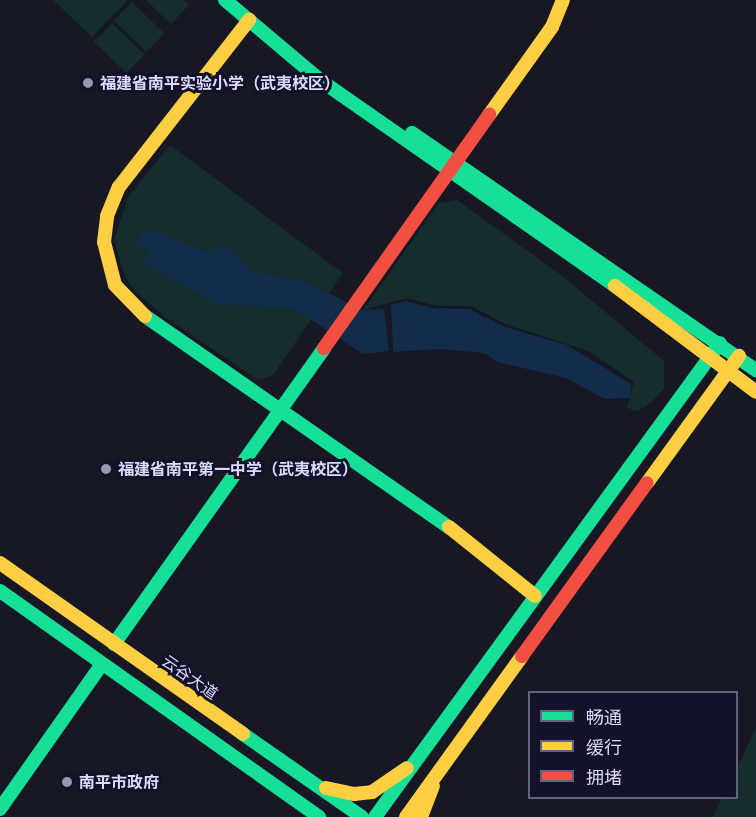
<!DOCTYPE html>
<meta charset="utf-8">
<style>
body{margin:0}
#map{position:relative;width:756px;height:817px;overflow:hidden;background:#181724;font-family:"Open Sans","Noto Sans SC",sans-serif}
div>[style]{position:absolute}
.green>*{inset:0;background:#152e2d;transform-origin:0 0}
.water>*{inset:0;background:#122c49}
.fast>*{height:14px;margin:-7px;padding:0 7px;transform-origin:7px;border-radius:7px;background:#16e098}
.slow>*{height:14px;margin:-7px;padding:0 7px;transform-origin:7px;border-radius:7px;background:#ffcf43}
.jam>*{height:14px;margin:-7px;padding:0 7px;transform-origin:7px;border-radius:7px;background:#f24e42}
.dots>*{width:16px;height:16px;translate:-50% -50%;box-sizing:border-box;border:3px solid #131229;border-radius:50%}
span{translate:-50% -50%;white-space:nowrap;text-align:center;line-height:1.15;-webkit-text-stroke:6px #131229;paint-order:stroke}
.poi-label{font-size:16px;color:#dbdbfd;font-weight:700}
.left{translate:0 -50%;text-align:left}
.street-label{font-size:16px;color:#dbdbfd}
.legend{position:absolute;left:528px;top:691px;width:210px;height:108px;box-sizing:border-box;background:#131229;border:2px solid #63627e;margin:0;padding:8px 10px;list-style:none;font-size:18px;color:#dbdbfd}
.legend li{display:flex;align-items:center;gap:12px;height:30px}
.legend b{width:30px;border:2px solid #63627e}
</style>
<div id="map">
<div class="green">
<i style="clip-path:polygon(53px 0,128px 0,92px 37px)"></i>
<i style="clip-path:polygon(146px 0,184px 0,189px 5px,171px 24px)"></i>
<i style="left:132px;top:2px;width:45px;height:26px;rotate:44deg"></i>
<i style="left:112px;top:23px;width:45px;height:26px;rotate:44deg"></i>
<i style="clip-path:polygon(170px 145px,343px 273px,273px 375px,258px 380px,165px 317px,136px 292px,124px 275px,114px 240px,128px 197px)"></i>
<i style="clip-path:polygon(457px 200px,561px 275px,664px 361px,664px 389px,654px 399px,644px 408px,634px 411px,627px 407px,634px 382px,588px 351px,505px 324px,471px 306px,437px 306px,407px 298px,363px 310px,439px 203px)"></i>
<i style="clip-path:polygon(756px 728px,756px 817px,713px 817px,722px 798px,736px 798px,737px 768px)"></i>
</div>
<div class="water">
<i style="clip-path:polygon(159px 232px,206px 252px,223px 247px,233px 249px,243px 263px,257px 273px,301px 280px,363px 310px,384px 309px,389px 351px,363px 354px,295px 309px,217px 304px,208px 299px,137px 259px,146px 259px,149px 254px,143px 246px,135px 249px,140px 233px)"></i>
<i style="clip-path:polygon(406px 301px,432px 308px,469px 309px,505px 327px,567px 345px,631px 384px,630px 398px,605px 399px,566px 378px,497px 362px,484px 353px,440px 349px,393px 352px,391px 305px)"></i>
</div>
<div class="fast">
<i style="left:225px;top:0;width:124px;rotate:40.1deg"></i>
<i style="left:320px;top:80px;width:360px;rotate:34.9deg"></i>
<i style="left:412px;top:133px;width:418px;rotate:34.6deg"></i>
<i style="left:145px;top:316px;width:370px;rotate:34.8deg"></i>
<i style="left:0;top:591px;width:391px;rotate:35.3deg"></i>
<i style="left:114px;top:644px;width:363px;rotate:-54.6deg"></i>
<i style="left:243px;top:734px;width:145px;rotate:34.9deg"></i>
<i style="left:0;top:809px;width:177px;rotate:-54.9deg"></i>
<i style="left:375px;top:817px;width:586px;rotate:-53.95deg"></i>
</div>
<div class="slow">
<i style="left:489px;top:115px;width:108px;rotate:-54.4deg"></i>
<i style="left:552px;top:27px;width:29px;rotate:-68deg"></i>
<i style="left:615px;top:286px;width:176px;rotate:36.9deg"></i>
<i style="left:145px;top:316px;width:43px;rotate:-134.1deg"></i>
<i style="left:115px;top:285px;width:44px;rotate:-104.3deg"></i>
<i style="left:104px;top:242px;width:26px;rotate:-83deg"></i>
<i style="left:107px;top:216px;width:31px;rotate:-68deg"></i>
<i style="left:119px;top:187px;width:212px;rotate:-52.1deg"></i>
<i style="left:647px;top:483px;width:157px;rotate:-54.1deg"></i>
<i style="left:449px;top:527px;width:110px;rotate:38.7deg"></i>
<i style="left:0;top:563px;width:297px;rotate:35.1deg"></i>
<i style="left:326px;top:788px;width:29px;rotate:12deg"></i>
<i style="left:354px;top:794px;width:18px;rotate:-6deg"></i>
<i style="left:372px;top:792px;width:42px;rotate:-34.4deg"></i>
<i style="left:406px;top:817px;width:198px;rotate:-54.2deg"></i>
<i style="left:421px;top:817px;width:33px;rotate:-69deg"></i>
</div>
<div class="jam">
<i style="left:324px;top:348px;width:286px;rotate:-54.7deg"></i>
<i style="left:522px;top:656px;width:213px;rotate:-54.2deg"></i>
</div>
<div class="dots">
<i style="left:88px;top:83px;background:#9796b1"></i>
<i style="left:106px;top:469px;background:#9796b1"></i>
<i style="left:67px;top:782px;background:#9796b1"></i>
</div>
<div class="poi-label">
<span class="left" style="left:100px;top:83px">福建省南平实验小学（武夷校区）</span>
<span class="left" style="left:118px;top:469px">福建省南平第一中学（武夷校区）</span>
<span class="left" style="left:79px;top:782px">南平市政府</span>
</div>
<div class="street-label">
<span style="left:190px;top:677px;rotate:35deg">云谷大道</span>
</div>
<ul class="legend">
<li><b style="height:8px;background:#16e098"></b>畅通</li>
<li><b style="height:8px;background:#ffcf43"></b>缓行</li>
<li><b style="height:8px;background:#f24e42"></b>拥堵</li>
</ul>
</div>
